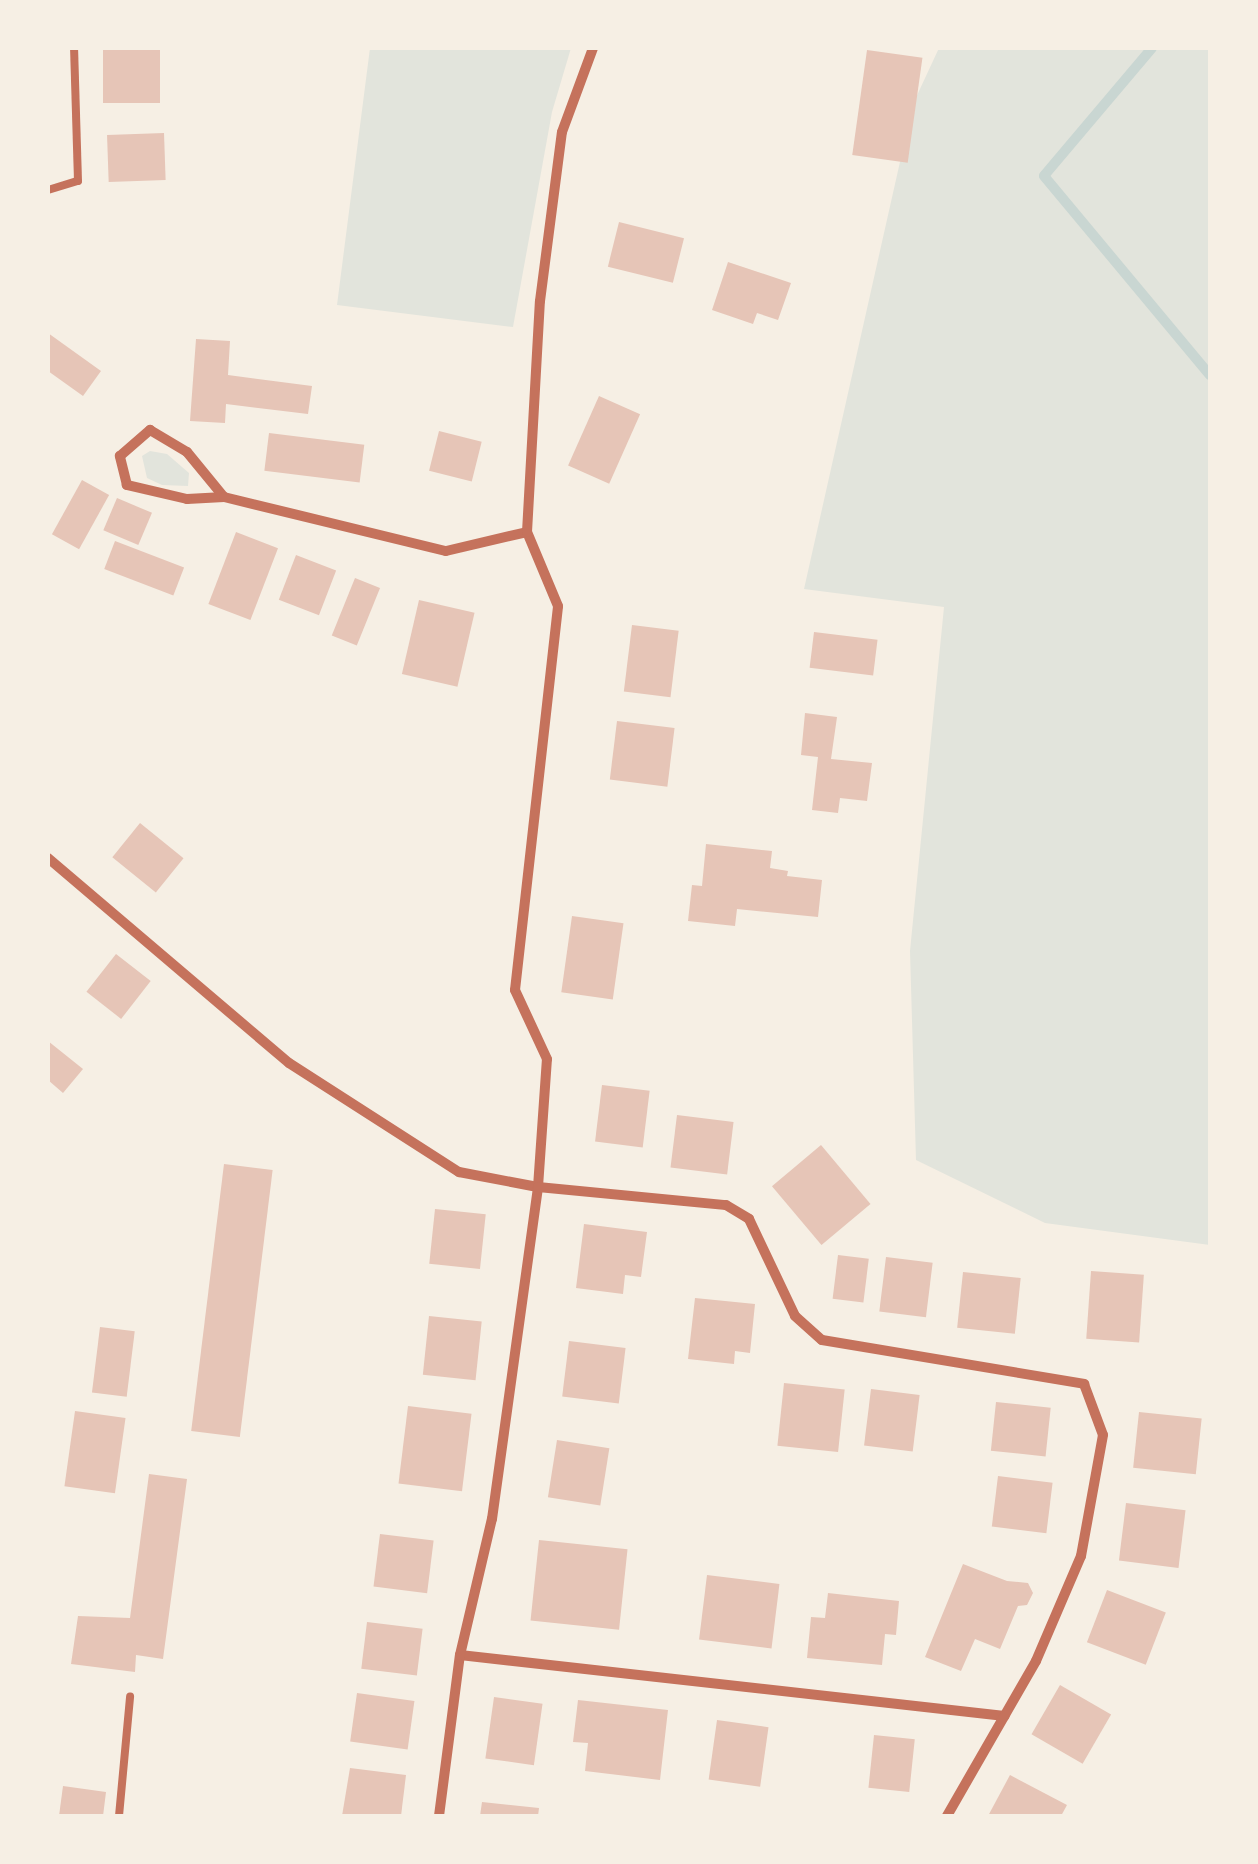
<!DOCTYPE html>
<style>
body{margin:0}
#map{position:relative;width:1258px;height:1864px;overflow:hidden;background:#f6efe4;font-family:Barlow,sans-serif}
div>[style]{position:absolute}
.green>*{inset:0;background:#e2e4dc}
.stream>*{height:10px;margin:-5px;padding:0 5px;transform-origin:5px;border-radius:5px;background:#c9d6d2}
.building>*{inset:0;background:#e6c5b7;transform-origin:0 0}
.service>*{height:8px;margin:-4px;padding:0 4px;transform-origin:4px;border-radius:4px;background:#c5725c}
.minor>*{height:10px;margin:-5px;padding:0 5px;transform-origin:5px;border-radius:5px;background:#c5725c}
span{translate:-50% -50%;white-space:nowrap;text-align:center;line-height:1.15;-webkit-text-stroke:10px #f6efe4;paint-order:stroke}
.frame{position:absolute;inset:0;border:50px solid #f6efe4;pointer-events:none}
</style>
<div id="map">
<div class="green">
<i style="clip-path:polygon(370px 48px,571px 48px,552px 112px,513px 327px,337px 305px)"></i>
<i style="clip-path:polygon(939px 48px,1210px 48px,1210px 1245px,1045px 1223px,916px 1160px,910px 951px,944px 607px,804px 589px,913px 104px)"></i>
<i style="clip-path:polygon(150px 451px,167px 454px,189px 473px,188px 486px,162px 485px,147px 478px,142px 456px)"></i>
</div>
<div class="stream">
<i style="left:1152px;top:48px;width:167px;rotate:130.2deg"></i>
<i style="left:1044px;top:176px;width:259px;rotate:50.2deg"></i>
</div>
<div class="building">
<i style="left:103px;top:48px;width:57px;height:55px"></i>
<i style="left:867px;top:50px;width:56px;height:106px;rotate:8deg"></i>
<i style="left:164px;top:133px;width:47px;height:57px;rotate:88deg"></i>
<i style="left:619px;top:222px;width:67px;height:46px;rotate:14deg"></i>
<i style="clip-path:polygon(728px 262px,791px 283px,778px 320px,757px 313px,753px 324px,712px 310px)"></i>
<i style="clip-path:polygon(48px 333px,101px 371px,83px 396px,48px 371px)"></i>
<i style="clip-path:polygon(196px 339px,230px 341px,228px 375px,312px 386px,308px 414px,226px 404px,225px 423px,190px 421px)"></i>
<i style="left:599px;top:396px;width:45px;height:76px;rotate:24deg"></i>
<i style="left:439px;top:431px;width:44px;height:41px;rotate:14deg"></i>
<i style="left:269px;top:433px;width:96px;height:38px;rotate:7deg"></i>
<i style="left:82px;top:480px;width:31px;height:62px;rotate:29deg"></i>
<i style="left:117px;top:498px;width:38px;height:35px;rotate:23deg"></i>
<i style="left:236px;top:532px;width:45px;height:77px;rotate:21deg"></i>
<i style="left:115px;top:541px;width:74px;height:30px;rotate:21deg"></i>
<i style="left:296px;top:555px;width:43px;height:48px;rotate:21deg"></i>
<i style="left:355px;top:578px;width:27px;height:62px;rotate:22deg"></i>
<i style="left:419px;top:600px;width:57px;height:76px;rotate:13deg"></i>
<i style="left:632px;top:625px;width:47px;height:67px;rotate:7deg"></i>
<i style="left:814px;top:632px;width:64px;height:36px;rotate:7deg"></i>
<i style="clip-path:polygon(805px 713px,837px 717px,831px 759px,872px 763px,867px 801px,840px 798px,838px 813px,812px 810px,818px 757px,801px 755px)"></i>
<i style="left:617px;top:721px;width:58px;height:59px;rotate:7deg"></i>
<i style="left:140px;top:823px;width:56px;height:44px;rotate:39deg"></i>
<i style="clip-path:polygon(706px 844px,772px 851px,770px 868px,788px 871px,787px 876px,822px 880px,818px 917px,737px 909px,735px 926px,688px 921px,692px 885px,702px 886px)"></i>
<i style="left:572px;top:916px;width:52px;height:77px;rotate:8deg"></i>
<i style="left:116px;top:954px;width:44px;height:48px;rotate:38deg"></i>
<i style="clip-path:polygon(48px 1041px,83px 1069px,63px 1093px,48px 1080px)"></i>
<i style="left:602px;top:1085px;width:48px;height:57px;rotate:7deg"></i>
<i style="left:677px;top:1115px;width:57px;height:53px;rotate:7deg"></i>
<i style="left:821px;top:1145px;width:77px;height:64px;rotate:50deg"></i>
<i style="left:224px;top:1164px;width:49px;height:269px;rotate:7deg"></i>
<i style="left:435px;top:1209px;width:51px;height:55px;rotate:6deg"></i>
<i style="clip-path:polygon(584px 1224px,647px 1232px,641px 1277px,625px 1275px,623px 1294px,576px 1288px)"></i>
<i style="left:838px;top:1255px;width:31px;height:44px;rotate:7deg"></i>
<i style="left:886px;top:1257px;width:47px;height:55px;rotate:7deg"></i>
<i style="left:1091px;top:1271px;width:53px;height:68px;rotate:4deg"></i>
<i style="left:963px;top:1272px;width:58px;height:56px;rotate:6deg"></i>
<i style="clip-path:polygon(695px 1298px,755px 1304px,750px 1353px,735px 1351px,734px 1364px,688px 1359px)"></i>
<i style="left:429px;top:1316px;width:53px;height:59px;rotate:6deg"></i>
<i style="left:100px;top:1327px;width:35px;height:66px;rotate:7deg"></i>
<i style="left:569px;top:1341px;width:57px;height:56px;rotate:7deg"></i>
<i style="left:784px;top:1383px;width:61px;height:63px;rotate:6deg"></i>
<i style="left:871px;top:1389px;width:49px;height:57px;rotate:7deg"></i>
<i style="left:996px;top:1402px;width:55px;height:49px;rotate:6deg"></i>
<i style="left:408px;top:1406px;width:64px;height:78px;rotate:7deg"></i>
<i style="left:75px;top:1411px;width:51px;height:76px;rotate:8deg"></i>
<i style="left:1139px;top:1412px;width:63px;height:56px;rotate:6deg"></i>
<i style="left:557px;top:1440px;width:53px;height:58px;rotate:9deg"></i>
<i style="clip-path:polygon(149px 1474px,187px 1479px,163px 1659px,136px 1655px,135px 1672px,71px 1664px,78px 1616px,130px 1618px)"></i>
<i style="left:998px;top:1476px;width:55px;height:51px;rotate:7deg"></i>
<i style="left:1126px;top:1503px;width:60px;height:58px;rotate:7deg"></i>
<i style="left:380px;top:1534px;width:54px;height:53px;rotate:7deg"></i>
<i style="left:539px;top:1540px;width:89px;height:81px;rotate:6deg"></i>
<i style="clip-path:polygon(963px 1564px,1007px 1581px,1028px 1583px,1033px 1593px,1027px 1605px,1018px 1606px,1000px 1649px,975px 1639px,961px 1671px,925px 1657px)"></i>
<i style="left:707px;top:1575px;width:73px;height:65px;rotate:7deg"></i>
<i style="left:1107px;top:1590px;width:63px;height:56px;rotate:21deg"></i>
<i style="clip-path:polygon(828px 1593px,899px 1601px,896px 1635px,885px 1634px,882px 1665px,807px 1658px,811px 1617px,825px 1618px)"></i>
<i style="left:367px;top:1622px;width:56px;height:47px;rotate:7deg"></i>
<i style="left:1060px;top:1685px;width:59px;height:57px;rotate:30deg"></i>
<i style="left:357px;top:1693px;width:58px;height:49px;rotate:8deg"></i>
<i style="left:494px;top:1697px;width:49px;height:62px;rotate:8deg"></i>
<i style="clip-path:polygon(578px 1700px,668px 1710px,660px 1780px,585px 1771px,588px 1743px,573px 1742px)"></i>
<i style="left:717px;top:1720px;width:52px;height:60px;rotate:8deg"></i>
<i style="left:874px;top:1735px;width:41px;height:53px;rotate:6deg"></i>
<i style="clip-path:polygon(350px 1768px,406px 1775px,401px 1816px,342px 1816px)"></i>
<i style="clip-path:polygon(1010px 1775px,1067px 1805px,1061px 1816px,988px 1816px)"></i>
<i style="clip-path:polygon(63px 1786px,106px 1792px,103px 1816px,59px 1816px)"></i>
<i style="clip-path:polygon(482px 1802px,539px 1808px,538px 1816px,480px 1816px)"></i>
</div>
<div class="service">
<i style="left:48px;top:190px;width:31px;rotate:-17deg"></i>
<i style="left:78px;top:181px;width:133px;rotate:-91.7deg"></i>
<i style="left:119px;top:1816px;width:120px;rotate:-84.7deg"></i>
</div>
<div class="minor">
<i style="left:224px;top:497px;width:37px;rotate:177deg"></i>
<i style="left:187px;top:499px;width:62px;rotate:-166.9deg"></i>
<i style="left:127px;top:485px;width:30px;rotate:-104deg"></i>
<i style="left:120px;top:456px;width:40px;rotate:-41deg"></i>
<i style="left:150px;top:430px;width:43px;rotate:30.7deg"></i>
<i style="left:187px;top:452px;width:58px;rotate:50.6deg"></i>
<i style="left:224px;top:497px;width:228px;rotate:13.7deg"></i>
<i style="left:446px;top:551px;width:83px;rotate:-13.2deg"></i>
<i style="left:48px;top:858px;width:316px;rotate:40.4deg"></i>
<i style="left:289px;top:1063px;width:202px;rotate:32.7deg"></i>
<i style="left:459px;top:1172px;width:80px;rotate:10.8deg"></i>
<i style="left:538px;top:1187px;width:128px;rotate:-86deg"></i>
<i style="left:547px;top:1059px;width:76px;rotate:-114.9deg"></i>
<i style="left:515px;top:990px;width:386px;rotate:-83.6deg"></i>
<i style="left:558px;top:606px;width:80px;rotate:-112.7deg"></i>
<i style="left:527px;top:532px;width:231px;rotate:-86.8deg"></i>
<i style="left:540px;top:301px;width:170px;rotate:-82.6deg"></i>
<i style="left:562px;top:132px;width:90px;rotate:-69.7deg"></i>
<i style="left:460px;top:1655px;width:548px;rotate:6.39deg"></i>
<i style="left:439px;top:1816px;width:162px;rotate:-82.6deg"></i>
<i style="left:460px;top:1655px;width:140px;rotate:-76.8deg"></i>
<i style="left:492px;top:1519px;width:335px;rotate:-82.1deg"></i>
<i style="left:538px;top:1187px;width:189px;rotate:5.5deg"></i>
<i style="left:726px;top:1205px;width:27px;rotate:31deg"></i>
<i style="left:749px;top:1219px;width:107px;rotate:64.6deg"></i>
<i style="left:795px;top:1316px;width:36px;rotate:42deg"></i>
<i style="left:822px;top:1340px;width:266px;rotate:9.5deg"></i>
<i style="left:1084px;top:1384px;width:54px;rotate:69.6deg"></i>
<i style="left:1103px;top:1435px;width:123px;rotate:100.3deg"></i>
<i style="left:1081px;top:1556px;width:114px;rotate:113.2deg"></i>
<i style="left:1036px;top:1661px;width:179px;rotate:119.9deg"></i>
</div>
<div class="frame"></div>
</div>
